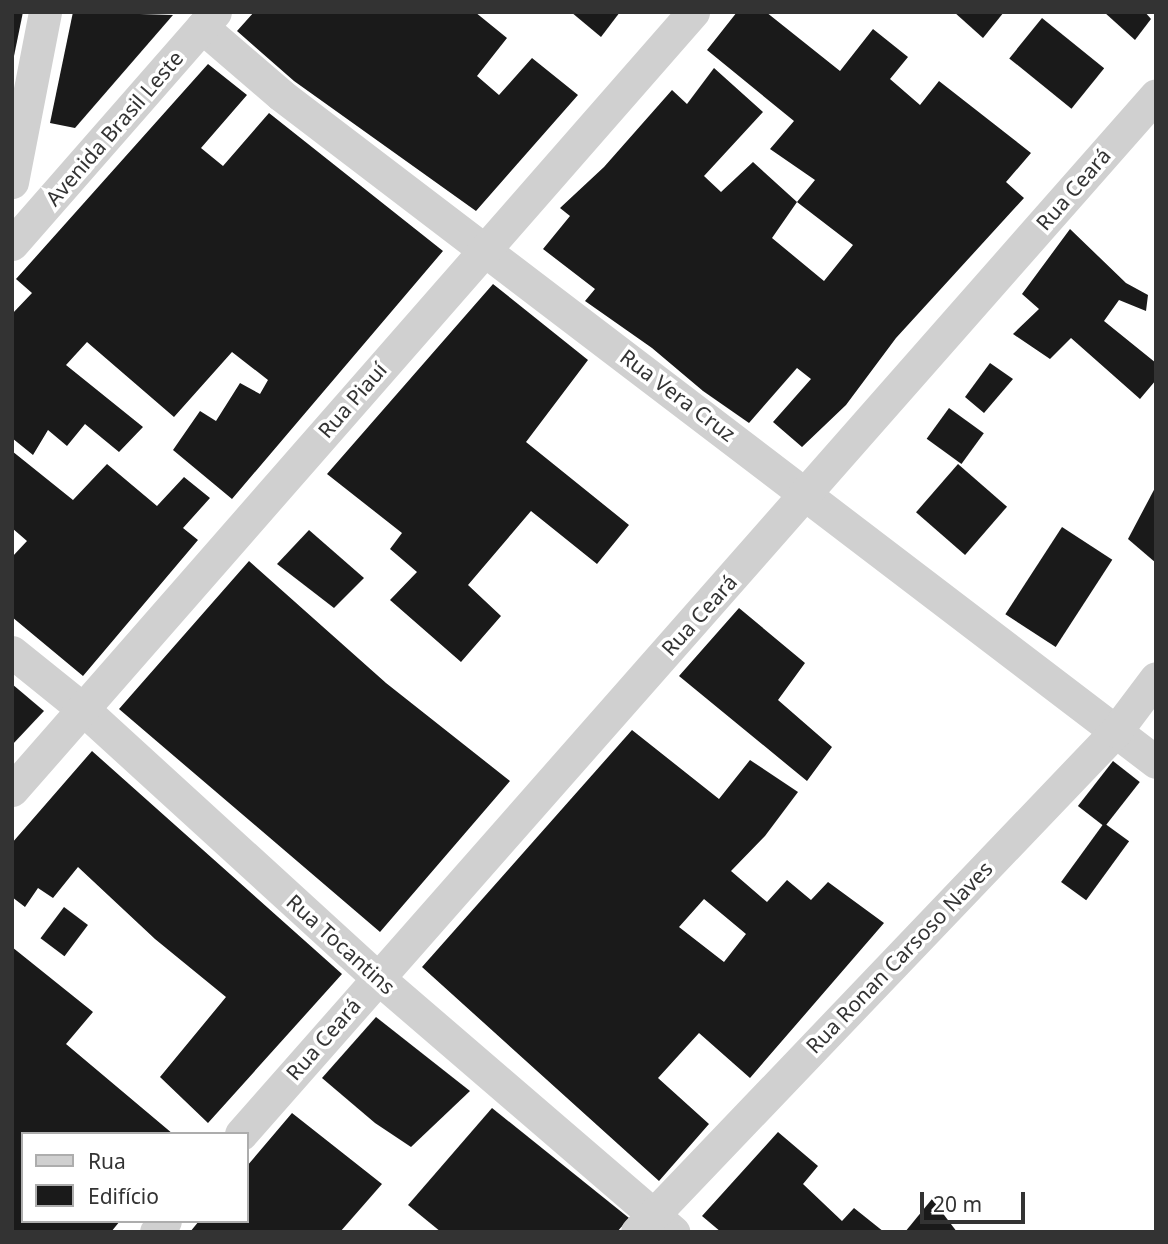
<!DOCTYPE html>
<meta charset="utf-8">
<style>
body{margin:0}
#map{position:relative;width:1168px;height:1244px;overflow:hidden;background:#fff;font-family:"Noto Sans",sans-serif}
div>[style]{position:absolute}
.building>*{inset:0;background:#1a1a1a;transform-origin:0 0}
.minor>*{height:33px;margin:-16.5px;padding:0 16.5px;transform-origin:16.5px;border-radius:16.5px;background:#d0d0d0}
span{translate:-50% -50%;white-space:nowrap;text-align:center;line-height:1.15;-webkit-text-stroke:7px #fff;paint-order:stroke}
.street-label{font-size:21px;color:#333}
.frame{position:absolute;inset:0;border:14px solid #333;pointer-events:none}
.legend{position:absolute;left:21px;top:1132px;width:228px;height:91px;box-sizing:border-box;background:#fff;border:2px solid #adadad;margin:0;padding:9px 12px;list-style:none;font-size:21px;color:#333}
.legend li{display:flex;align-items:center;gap:14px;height:35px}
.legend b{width:35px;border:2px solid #adadad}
.scale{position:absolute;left:920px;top:1192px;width:105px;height:32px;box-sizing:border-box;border:4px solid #333;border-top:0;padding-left:9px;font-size:21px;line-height:24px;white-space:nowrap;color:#333;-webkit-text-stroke:5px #fff;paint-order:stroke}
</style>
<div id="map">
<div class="building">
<i style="clip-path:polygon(12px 12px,23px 12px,14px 56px,12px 56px)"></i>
<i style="clip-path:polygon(73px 12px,173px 15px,75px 128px,50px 123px)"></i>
<i style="clip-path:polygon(254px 12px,475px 12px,507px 38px,477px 76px,499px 95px,532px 58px,578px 95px,476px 211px,294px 81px,237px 31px)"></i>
<i style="clip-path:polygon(571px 12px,620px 12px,601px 37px)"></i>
<i style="clip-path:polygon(737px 12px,766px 12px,840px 71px,873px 29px,908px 57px,890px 79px,920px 105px,939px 81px,1031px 153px,1006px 182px,1024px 198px,896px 338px,846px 405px,802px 447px,773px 422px,811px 379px,797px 368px,749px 423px,703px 391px,652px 348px,585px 301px,595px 289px,543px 249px,570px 216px,560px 208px,604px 167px,672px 90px,687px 104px,714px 68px,763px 112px,704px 176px,721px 192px,753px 162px,797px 202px,772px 238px,824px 281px,853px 245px,797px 202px,815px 180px,770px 149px,794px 121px,707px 50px)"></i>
<i style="clip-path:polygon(954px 12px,1004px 12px,983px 38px)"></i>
<i style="clip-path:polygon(1104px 12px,1145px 12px,1151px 19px,1135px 40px)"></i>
<i style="left:1042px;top:18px;width:80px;height:52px;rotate:39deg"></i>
<i style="clip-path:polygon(208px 64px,247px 95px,201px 148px,223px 166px,269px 113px,443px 251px,232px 499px,173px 450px,200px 411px,216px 421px,240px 383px,260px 394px,268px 380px,232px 352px,174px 417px,87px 342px,66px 365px,143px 427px,119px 452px,85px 424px,67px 446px,48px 430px,33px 455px,12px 438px,12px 314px,32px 293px,16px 279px)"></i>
<i style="clip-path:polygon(1070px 229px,1126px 283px,1148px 295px,1146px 311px,1119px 300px,1104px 321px,1156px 363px,1156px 380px,1140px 399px,1071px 338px,1050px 359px,1013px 334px,1039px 309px,1022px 294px)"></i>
<i style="clip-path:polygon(493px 284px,588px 360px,526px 442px,629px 525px,597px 564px,531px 511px,468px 585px,501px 616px,461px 662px,390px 600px,417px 572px,390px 549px,402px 533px,327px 474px)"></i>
<i style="clip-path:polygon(990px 363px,1013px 379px,984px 413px,965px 397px)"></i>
<i style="left:949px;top:408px;width:43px;height:38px;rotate:36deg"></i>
<i style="clip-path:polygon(12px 451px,73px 500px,107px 464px,157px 506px,184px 477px,210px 498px,183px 528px,198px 540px,83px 676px,12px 617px,12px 557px,27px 541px,12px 528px)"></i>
<i style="left:958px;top:464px;width:65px;height:64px;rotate:41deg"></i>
<i style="clip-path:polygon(1156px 486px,1156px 563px,1128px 539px)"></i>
<i style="left:1062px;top:527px;width:60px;height:104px;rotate:33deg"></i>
<i style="clip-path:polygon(309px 530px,364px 578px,334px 608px,277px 564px)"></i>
<i style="clip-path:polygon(249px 561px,386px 683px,510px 781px,380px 932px,119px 709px)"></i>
<i style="clip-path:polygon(739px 608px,805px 663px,778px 700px,832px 747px,807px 781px,679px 676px)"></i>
<i style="clip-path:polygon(12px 684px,44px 711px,12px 745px)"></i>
<i style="clip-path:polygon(evenodd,632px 730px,719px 799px,750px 760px,798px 792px,765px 836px,731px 871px,767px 902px,787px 880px,811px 900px,828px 882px,884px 923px,750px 1078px,699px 1033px,658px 1078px,709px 1124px,659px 1181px,422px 967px,632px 730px,704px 899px,746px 934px,724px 962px,679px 927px,704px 899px)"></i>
<i style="clip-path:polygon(92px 751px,342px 974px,208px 1123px,160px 1077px,226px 997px,155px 939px,78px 867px,53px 898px,38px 888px,25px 907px,12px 897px,12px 843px)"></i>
<i style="left:1113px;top:761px;width:34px;height:57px;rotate:38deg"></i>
<i style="left:1104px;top:823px;width:31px;height:73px;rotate:36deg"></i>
<i style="left:64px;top:907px;width:30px;height:39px;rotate:37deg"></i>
<i style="clip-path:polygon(12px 947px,93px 1012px,66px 1044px,173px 1134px,23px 1134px,23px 1221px,120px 1221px,111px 1232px,12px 1232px)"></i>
<i style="clip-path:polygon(376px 1017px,470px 1091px,411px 1147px,375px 1123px,322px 1078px)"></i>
<i style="clip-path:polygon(492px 1108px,629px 1218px,617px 1232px,441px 1232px,408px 1205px)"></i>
<i style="clip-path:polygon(292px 1113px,382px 1184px,340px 1232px,190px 1232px,199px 1221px,247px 1221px,247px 1166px)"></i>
<i style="clip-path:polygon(778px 1132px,818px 1166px,803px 1184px,842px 1221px,854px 1208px,884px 1232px,721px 1232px,702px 1216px)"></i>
<i style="clip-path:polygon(932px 1199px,957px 1232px,905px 1232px)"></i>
</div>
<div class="minor">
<i style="left:202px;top:27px;width:104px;rotate:40.7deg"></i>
<i style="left:281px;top:95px;width:1100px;rotate:37.32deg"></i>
<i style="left:12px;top:182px;width:173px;rotate:-79deg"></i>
<i style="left:12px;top:244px;width:308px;rotate:-48.8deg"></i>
<i style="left:12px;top:652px;width:91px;rotate:38.8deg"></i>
<i style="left:83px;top:709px;width:398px;rotate:42.4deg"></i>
<i style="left:377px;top:977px;width:391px;rotate:40.7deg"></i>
<i style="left:12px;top:790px;width:1034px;rotate:-48.8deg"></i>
<i style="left:241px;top:1134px;width:1384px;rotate:-48.63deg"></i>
<i style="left:156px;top:1232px;width:14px;rotate:-51deg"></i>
<i style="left:637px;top:1232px;width:693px;rotate:-46.29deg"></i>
<i style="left:1116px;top:731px;width:66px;rotate:-53deg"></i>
</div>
<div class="street-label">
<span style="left:114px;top:128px;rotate:-49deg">Avenida Brasil Leste</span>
<span style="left:1073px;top:189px;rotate:-49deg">Rua Ceará</span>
<span style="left:678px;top:395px;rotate:37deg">Rua Vera Cruz</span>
<span style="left:352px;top:400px;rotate:-49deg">Rua Piauí</span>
<span style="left:699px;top:615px;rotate:-48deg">Rua Ceará</span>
<span style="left:341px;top:944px;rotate:42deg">Rua Tocantins</span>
<span style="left:899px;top:957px;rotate:-46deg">Rua Ronan Carsoso Naves</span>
<span style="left:323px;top:1039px;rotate:-49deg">Rua Ceará</span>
</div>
<div class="frame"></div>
<ul class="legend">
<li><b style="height:9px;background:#d0d0d0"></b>Rua</li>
<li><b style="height:19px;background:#1a1a1a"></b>Edifício</li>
</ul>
<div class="scale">20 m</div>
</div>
